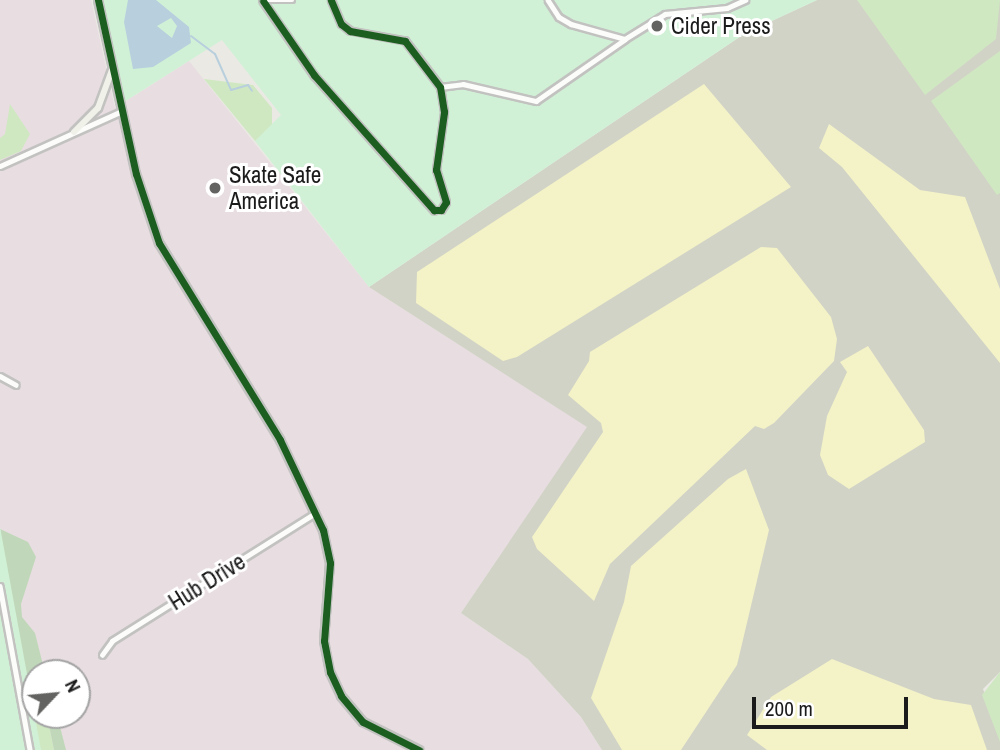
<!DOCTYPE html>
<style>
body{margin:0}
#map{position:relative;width:1000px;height:750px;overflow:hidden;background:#eae9e4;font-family:"Archivo Narrow",sans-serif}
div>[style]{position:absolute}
.industrial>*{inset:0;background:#e8dde1}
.construction>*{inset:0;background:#d1d3c6}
.grass>*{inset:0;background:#d0e8c2}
.forest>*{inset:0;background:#c0d8b9}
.sand>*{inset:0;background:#f4f2c7}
.park>*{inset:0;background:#d1f1d7}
.water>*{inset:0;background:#b8cfdd}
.stream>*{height:2px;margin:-1px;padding:0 1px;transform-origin:1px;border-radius:1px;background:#b8cfdd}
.roads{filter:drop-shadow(2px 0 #c2c2c0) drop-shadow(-2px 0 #c2c2c0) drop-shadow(0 2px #c2c2c0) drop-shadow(0 -2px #c2c2c0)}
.minor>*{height:4.5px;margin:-2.25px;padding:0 2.25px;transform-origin:2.25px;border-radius:2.25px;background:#fcfcfb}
.tertiary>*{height:5px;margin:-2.5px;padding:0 2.5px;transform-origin:2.5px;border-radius:2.5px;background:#fcfcfb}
.secondary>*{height:6px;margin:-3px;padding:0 3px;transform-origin:3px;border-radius:3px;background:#f0f2e9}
.cycleway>*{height:7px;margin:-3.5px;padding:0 3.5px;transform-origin:3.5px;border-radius:3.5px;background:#1b5e20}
.dots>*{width:19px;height:19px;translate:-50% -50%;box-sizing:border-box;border:4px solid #fff;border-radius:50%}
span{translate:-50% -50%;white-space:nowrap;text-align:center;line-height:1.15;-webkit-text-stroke:6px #fff;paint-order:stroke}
.poi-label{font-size:23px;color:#1b1b1b}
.left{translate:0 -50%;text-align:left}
.street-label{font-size:23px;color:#1b1b1b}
.north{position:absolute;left:21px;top:659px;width:70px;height:70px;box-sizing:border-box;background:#fff;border:2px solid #a4a4a4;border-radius:50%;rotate:64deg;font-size:19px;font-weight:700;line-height:28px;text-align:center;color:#1b1b1b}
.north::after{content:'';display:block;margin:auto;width:24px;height:32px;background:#636361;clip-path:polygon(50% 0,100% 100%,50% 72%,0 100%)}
.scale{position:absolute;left:752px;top:697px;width:156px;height:32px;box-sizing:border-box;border:4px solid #1b1b1b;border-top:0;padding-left:9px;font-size:21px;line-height:24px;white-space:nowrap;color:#1b1b1b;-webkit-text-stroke:5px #fff;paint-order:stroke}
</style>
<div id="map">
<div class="industrial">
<i style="clip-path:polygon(evenodd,0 0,91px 0,115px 108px,189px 61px,369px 287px,588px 427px,461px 613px,528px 659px,581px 717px,602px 750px,41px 750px,0 527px,0 0,35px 673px,77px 673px,77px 715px,35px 715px,35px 673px)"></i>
</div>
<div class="construction">
<i style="clip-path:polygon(817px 0,1000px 0,1000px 672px,983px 689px,1000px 734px,1000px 750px,602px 750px,581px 717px,528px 659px,461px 613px,587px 427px,369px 287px,744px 34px)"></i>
</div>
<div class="grass">
<i style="clip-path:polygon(857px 0,1000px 0,996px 39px,925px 95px)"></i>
<i style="clip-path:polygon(1000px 51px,1000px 193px,997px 195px,931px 101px)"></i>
<i style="clip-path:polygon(204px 79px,253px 85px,272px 108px,272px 148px,255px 141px)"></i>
<i style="clip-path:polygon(10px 104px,30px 134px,21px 151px,0 160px,0 138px,5px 134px)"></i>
<i style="clip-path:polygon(1000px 672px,1000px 742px,982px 695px)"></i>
<i style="clip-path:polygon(35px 706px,35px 715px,47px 715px,54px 750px,34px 750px,27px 710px)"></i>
</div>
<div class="forest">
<i style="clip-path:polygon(0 529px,28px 542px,36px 557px,21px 604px,22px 617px,35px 633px,45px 673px,35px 673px,35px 706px,27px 710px)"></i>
<i style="clip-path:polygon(47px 715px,57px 715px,66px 750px,54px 750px)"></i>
</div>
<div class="sand">
<i style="clip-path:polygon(704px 84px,791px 187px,517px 357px,503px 361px,416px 303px,417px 272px)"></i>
<i style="clip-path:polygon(829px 124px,920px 190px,965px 197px,1000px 289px,1000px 363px,842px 167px,819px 148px)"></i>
<i style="clip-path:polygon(761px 247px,777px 248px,831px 317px,837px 339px,834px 361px,774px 423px,764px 429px,755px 426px,610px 564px,594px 601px,537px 549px,532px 537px,603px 432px,601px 423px,568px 395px,589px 361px,590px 352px)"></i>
<i style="clip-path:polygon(868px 346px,924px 430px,925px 442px,849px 489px,828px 475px,820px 455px,827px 416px,847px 372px,840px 362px)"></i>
<i style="clip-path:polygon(746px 469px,769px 530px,737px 665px,681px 750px,622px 750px,591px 698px,624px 602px,631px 566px,728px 479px)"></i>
<i style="clip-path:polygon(832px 659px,934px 699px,971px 705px,987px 750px,767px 750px,747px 735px,771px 697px)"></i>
</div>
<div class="park">
<i style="clip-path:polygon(102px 0,817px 0,744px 34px,369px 287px,255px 141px,281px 115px,222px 40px,124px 102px)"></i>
<i style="clip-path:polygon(0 527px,41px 750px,0 750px)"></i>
</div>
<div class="water">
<i style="clip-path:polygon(evenodd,128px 0,156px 0,189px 27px,191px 43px,153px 67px,133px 69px,124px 22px,128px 0,171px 18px,177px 26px,172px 38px,157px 26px,171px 18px)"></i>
</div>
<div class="stream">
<i style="left:191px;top:36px;width:30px;rotate:37deg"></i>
<i style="left:215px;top:54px;width:39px;rotate:66deg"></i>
<i style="left:231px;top:90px;width:18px;rotate:-16deg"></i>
<i style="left:248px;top:85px;width:7px;rotate:56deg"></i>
</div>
<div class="roads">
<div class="minor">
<i style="left:262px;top:0;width:30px"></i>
<i style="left:548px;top:0;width:20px;rotate:57deg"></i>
<i style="left:559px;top:17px;width:14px;rotate:30deg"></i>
<i style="left:571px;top:24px;width:56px;rotate:15.5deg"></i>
<i style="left:625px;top:39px;width:47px;rotate:-32deg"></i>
<i style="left:665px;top:14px;width:62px;rotate:-5.5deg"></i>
<i style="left:727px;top:8px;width:20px;rotate:-24deg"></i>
<i style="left:263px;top:1px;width:90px;rotate:55.4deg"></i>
<i style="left:314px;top:75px;width:181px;rotate:48.4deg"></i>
<i style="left:434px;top:210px;width:7px"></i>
<i style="left:441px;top:210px;width:9px;rotate:-58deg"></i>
<i style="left:446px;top:202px;width:34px;rotate:-107deg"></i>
<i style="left:436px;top:170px;width:59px;rotate:-82.1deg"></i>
<i style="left:444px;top:112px;width:25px;rotate:-99deg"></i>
<i style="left:440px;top:87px;width:58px;rotate:-127.3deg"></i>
<i style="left:405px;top:41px;width:56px;rotate:-169.7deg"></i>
<i style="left:350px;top:31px;width:11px;rotate:-142deg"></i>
<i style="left:341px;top:24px;width:26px;rotate:-113deg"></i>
<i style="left:440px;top:87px;width:23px;rotate:-7deg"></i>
<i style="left:463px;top:84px;width:75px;rotate:13.1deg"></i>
<i style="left:536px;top:101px;width:107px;rotate:-34.7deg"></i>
<i style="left:0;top:376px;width:18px;rotate:29deg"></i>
<i style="left:0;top:586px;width:167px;rotate:79.6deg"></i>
<i style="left:102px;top:655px;width:17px;rotate:-54deg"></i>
<i style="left:112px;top:641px;width:240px;rotate:-32.2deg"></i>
</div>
<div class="tertiary">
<i style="left:0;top:166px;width:134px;rotate:-24.3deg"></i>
</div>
<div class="secondary">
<i style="left:98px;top:0;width:178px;rotate:77.7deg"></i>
<i style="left:136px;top:174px;width:73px;rotate:71.6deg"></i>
<i style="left:159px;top:243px;width:231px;rotate:58.4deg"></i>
<i style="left:280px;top:440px;width:100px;rotate:64.5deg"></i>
<i style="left:323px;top:530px;width:34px;rotate:78deg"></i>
<i style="left:330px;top:563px;width:78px;rotate:94.4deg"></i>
<i style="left:324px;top:641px;width:32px;rotate:79deg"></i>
<i style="left:330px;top:672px;width:26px;rotate:65deg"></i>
<i style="left:341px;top:696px;width:34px;rotate:50deg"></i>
<i style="left:363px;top:722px;width:63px;rotate:26.6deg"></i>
<i style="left:74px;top:132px;width:34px;rotate:-45deg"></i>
<i style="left:98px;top:108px;width:40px;rotate:-69.8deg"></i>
</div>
</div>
<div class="cycleway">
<i style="left:98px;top:0;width:178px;rotate:77.7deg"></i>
<i style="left:136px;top:174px;width:73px;rotate:71.6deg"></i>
<i style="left:159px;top:243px;width:231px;rotate:58.4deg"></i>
<i style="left:280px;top:440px;width:100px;rotate:64.5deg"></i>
<i style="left:323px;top:530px;width:34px;rotate:78deg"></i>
<i style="left:330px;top:563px;width:78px;rotate:94.4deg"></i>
<i style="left:324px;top:641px;width:32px;rotate:79deg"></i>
<i style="left:330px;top:672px;width:26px;rotate:65deg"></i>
<i style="left:341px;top:696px;width:34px;rotate:50deg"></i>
<i style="left:363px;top:722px;width:63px;rotate:26.6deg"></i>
<i style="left:263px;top:1px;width:90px;rotate:55.4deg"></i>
<i style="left:314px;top:75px;width:181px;rotate:48.4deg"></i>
<i style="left:434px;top:210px;width:7px"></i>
<i style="left:441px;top:210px;width:9px;rotate:-58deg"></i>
<i style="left:446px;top:202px;width:34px;rotate:-107deg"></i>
<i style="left:436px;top:170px;width:59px;rotate:-82.1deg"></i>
<i style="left:444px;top:112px;width:25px;rotate:-99deg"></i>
<i style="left:440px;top:87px;width:58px;rotate:-127.3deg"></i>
<i style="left:405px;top:41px;width:56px;rotate:-169.7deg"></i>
<i style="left:350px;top:31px;width:11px;rotate:-142deg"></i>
<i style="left:341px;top:24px;width:26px;rotate:-113deg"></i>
</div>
<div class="dots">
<i style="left:657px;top:26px;background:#636361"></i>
<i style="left:215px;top:188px;background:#636361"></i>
</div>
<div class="poi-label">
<span class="left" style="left:671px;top:26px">Cider Press</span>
<span class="left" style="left:229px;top:188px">Skate Safe<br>America</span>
</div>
<div class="street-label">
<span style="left:207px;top:582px;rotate:-32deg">Hub Drive</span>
</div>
<div class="north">N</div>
<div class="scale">200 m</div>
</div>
